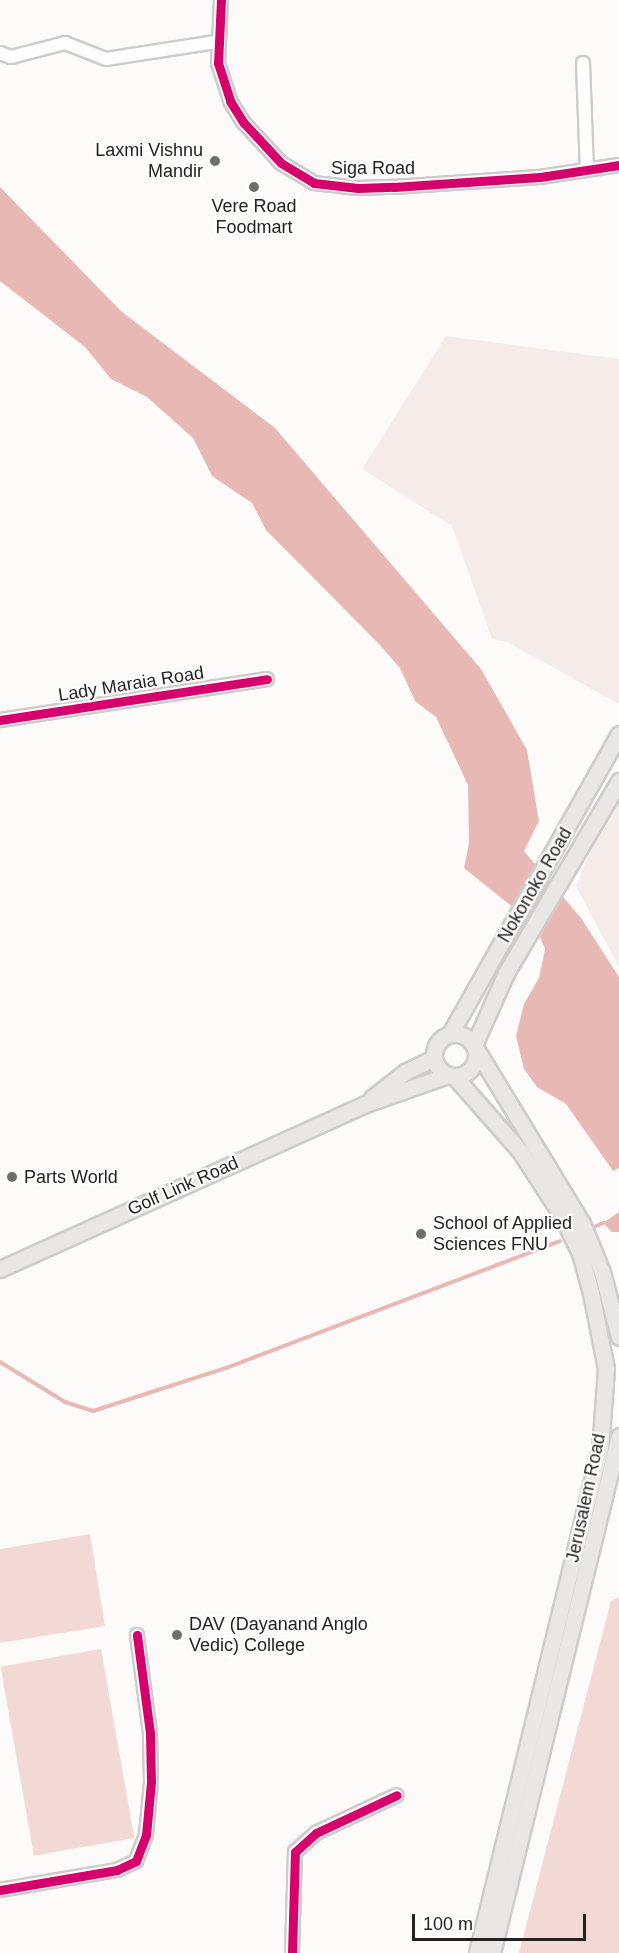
<!DOCTYPE html>
<style>
body{margin:0}
#map{position:relative;width:619px;height:1953px;overflow:hidden;background:#fdfbfa;font-family:Arial,sans-serif}
div>[style]{position:absolute}
.built>*{inset:0;background:#f5ecea}
.green>*{inset:0;background:#f2d9d6;transform-origin:0 0}
.water>*{inset:0;background:#e8b9b4}
.stream>*{height:4px;margin:-2px;padding:0 2px;transform-origin:2px;border-radius:2px;background:#e8b9b4}
.roads{filter:drop-shadow(2px 0 #cecccb) drop-shadow(-2px 0 #cecccb) drop-shadow(0 2px #cecccb) drop-shadow(0 -2px #cecccb)}
.minor>*{height:12px;margin:-6px;padding:0 6px;transform-origin:6px;border-radius:6px;background:#fffefe}
.major>*{height:15px;margin:-7.5px;padding:0 7.5px;transform-origin:7.5px;border-radius:7.5px;background:#ebe6e6}
.major>.ring{margin:-7.5px;padding:0;box-sizing:content-box;background:none;border:15px solid #ebe6e6;border-radius:50%}
.cycleway>*{height:9px;margin:-4.5px;padding:0 4.5px;transform-origin:4.5px;border-radius:4.5px;background:#d6006c}
.dots>*{width:16px;height:16px;translate:-50% -50%;box-sizing:border-box;border:3px solid #fff;border-radius:50%}
span{translate:-50% -50%;white-space:nowrap;text-align:center;line-height:1.15;-webkit-text-stroke:4.5px #fff;paint-order:stroke}
.poi-label{font-size:18px;color:#242121}
.right{translate:-100% -50%;text-align:right}
.left{translate:0 -50%;text-align:left}
.street-label{font-size:18px;color:#242121}
.scale{position:absolute;left:412px;top:1914px;width:174px;height:27px;box-sizing:border-box;border:3px solid #242121;border-top:0;padding-left:8px;font-size:18px;line-height:21px;white-space:nowrap;color:#242121;-webkit-text-stroke:4px #fff;paint-order:stroke}
</style>
<div id="map">
<div class="built">
<i style="clip-path:polygon(446px 336px,619px 359px,619px 704px,507px 642px,492px 639px,452px 526px,362px 469px)"></i>
<i style="clip-path:polygon(619px 783px,619px 967px,576px 886px)"></i>
</div>
<div class="green">
<i style="clip-path:polygon(90px 1534px,105px 1626px,0 1643px,0 1549px)"></i>
<i style="clip-path:polygon(619px 1597px,619px 1953px,519px 1953px,611px 1601px)"></i>
<i style="left:101px;top:1649px;width:192px;height:102px;rotate:80deg"></i>
</div>
<div class="water">
<i style="clip-path:polygon(0 187px,122px 312px,275px 428px,481px 669px,527px 750px,539px 821px,524px 851px,581px 918px,619px 977px,619px 1168px,613px 1171px,566px 1104px,537px 1087px,524px 1069px,516px 1036px,524px 1004px,539px 978px,545px 949px,535px 925px,464px 868px,469px 843px,468px 785px,436px 717px,415px 701px,400px 668px,378px 643px,266px 530px,252px 503px,212px 476px,193px 438px,147px 397px,111px 379px,85px 347px,0 281px)"></i>
<i style="clip-path:polygon(619px 1212px,619px 1232px,612px 1232px,603px 1223px)"></i>
</div>
<div class="stream">
<i style="left:596px;top:1226px;width:8px;rotate:-23deg"></i>
<i style="left:0;top:1362px;width:76px;rotate:31.6deg"></i>
<i style="left:65px;top:1402px;width:29px;rotate:18deg"></i>
<i style="left:93px;top:1411px;width:140px;rotate:-17.9deg"></i>
<i style="left:226px;top:1368px;width:357px;rotate:-20.8deg"></i>
</div>
<div class="roads">
<div class="minor">
<i style="left:221px;top:0;width:63px;rotate:92.7deg"></i>
<i style="left:218px;top:63px;width:40px;rotate:72deg"></i>
<i style="left:230px;top:101px;width:26px;rotate:58deg"></i>
<i style="left:244px;top:123px;width:54px;rotate:47.2deg"></i>
<i style="left:281px;top:163px;width:39px;rotate:31deg"></i>
<i style="left:314px;top:183px;width:44px;rotate:6.5deg"></i>
<i style="left:358px;top:188px;width:36px;rotate:-2deg"></i>
<i style="left:394px;top:187px;width:146px;rotate:-3.9deg"></i>
<i style="left:540px;top:177px;width:80px;rotate:-8.6deg"></i>
<i style="left:0;top:53px;width:12px;rotate:20deg"></i>
<i style="left:11px;top:57px;width:56px;rotate:-14.5deg"></i>
<i style="left:65px;top:43px;width:44px;rotate:21.3deg"></i>
<i style="left:106px;top:59px;width:111px;rotate:-8.8deg"></i>
<i style="left:583px;top:63px;width:107px;rotate:87.9deg"></i>
<i style="left:0;top:720px;width:270px;rotate:-8.7deg"></i>
<i style="left:0;top:1890px;width:119px;rotate:-9.7deg"></i>
<i style="left:117px;top:1870px;width:21px;rotate:-25deg"></i>
<i style="left:136px;top:1861px;width:28px;rotate:-69deg"></i>
<i style="left:146px;top:1835px;width:53px;rotate:-84.6deg"></i>
<i style="left:151px;top:1782px;width:49px;rotate:-91.2deg"></i>
<i style="left:150px;top:1733px;width:99px;rotate:-97.6deg"></i>
<i style="left:292px;top:1953px;width:101px;rotate:-88.3deg"></i>
<i style="left:295px;top:1852px;width:28px;rotate:-42deg"></i>
<i style="left:316px;top:1833px;width:89px;rotate:-25.1deg"></i>
</div>
<div class="major">
<i class="ring" style="left:434px;top:1034px;width:27px;height:27px"></i>
<i style="left:450px;top:1034px;width:344px;rotate:-60.6deg"></i>
<i style="left:474px;top:1045px;width:79px;rotate:-66deg"></i>
<i style="left:506px;top:973px;width:223px;rotate:-59.5deg"></i>
<i style="left:476px;top:1049px;width:204px;rotate:58.7deg"></i>
<i style="left:582px;top:1223px;width:53px;rotate:67.8deg"></i>
<i style="left:602px;top:1272px;width:67px;rotate:75.3deg"></i>
<i style="left:454px;top:1076px;width:100px;rotate:48.7deg"></i>
<i style="left:520px;top:1151px;width:77px;rotate:57.1deg"></i>
<i style="left:562px;top:1216px;width:41px;rotate:64.1deg"></i>
<i style="left:580px;top:1253px;width:41px;rotate:74.6deg"></i>
<i style="left:591px;top:1293px;width:77px;rotate:78.8deg"></i>
<i style="left:606px;top:1369px;width:79px;rotate:94.3deg"></i>
<i style="left:600px;top:1448px;width:520px;rotate:103.69deg"></i>
<i style="left:372px;top:1098px;width:42px;rotate:-38.2deg"></i>
<i style="left:405px;top:1072px;width:32px;rotate:-26deg"></i>
<i style="left:0;top:1269px;width:401px;rotate:-24.3deg"></i>
<i style="left:366px;top:1104px;width:87px;rotate:-19.5deg"></i>
<i style="left:492px;top:1953px;width:532px;rotate:-76.2deg"></i>
</div>
</div>
<div class="cycleway">
<i style="left:221px;top:0;width:63px;rotate:92.7deg"></i>
<i style="left:218px;top:63px;width:40px;rotate:72deg"></i>
<i style="left:230px;top:101px;width:26px;rotate:58deg"></i>
<i style="left:244px;top:123px;width:54px;rotate:47.2deg"></i>
<i style="left:281px;top:163px;width:39px;rotate:31deg"></i>
<i style="left:314px;top:183px;width:44px;rotate:6.5deg"></i>
<i style="left:358px;top:188px;width:36px;rotate:-2deg"></i>
<i style="left:394px;top:187px;width:146px;rotate:-3.9deg"></i>
<i style="left:540px;top:177px;width:80px;rotate:-8.6deg"></i>
<i style="left:0;top:720px;width:270px;rotate:-8.7deg"></i>
<i style="left:0;top:1890px;width:119px;rotate:-9.7deg"></i>
<i style="left:117px;top:1870px;width:21px;rotate:-25deg"></i>
<i style="left:136px;top:1861px;width:28px;rotate:-69deg"></i>
<i style="left:146px;top:1835px;width:53px;rotate:-84.6deg"></i>
<i style="left:151px;top:1782px;width:49px;rotate:-91.2deg"></i>
<i style="left:150px;top:1733px;width:99px;rotate:-97.6deg"></i>
<i style="left:292px;top:1953px;width:101px;rotate:-88.3deg"></i>
<i style="left:295px;top:1852px;width:28px;rotate:-42deg"></i>
<i style="left:316px;top:1833px;width:89px;rotate:-25.1deg"></i>
</div>
<div class="dots">
<i style="left:215px;top:161px;background:#706d6d"></i>
<i style="left:254px;top:187px;background:#706d6d"></i>
<i style="left:12px;top:1177px;background:#706d6d"></i>
<i style="left:421px;top:1234px;background:#706d6d"></i>
<i style="left:177px;top:1635px;background:#706d6d"></i>
</div>
<div class="poi-label">
<span class="right" style="left:203px;top:161px">Laxmi Vishnu<br>Mandir</span>
<span style="left:254px;top:217px">Vere Road<br>Foodmart</span>
<span class="left" style="left:24px;top:1177px">Parts World</span>
<span class="left" style="left:433px;top:1234px">School of Applied<br>Sciences FNU</span>
<span class="left" style="left:189px;top:1635px">DAV (Dayanand Anglo<br>Vedic) College</span>
</div>
<div class="street-label">
<span style="left:373px;top:168px">Siga Road</span>
<span style="left:131px;top:684px;rotate:-9deg">Lady Maraia Road</span>
<span style="left:535px;top:885px;rotate:-60deg">Nokonoko Road</span>
<span style="left:183px;top:1186px;rotate:-24deg">Golf Link Road</span>
<span style="left:586px;top:1498px;rotate:-78deg">Jerusalem Road</span>
</div>
<div class="scale">100 m</div>
</div>
